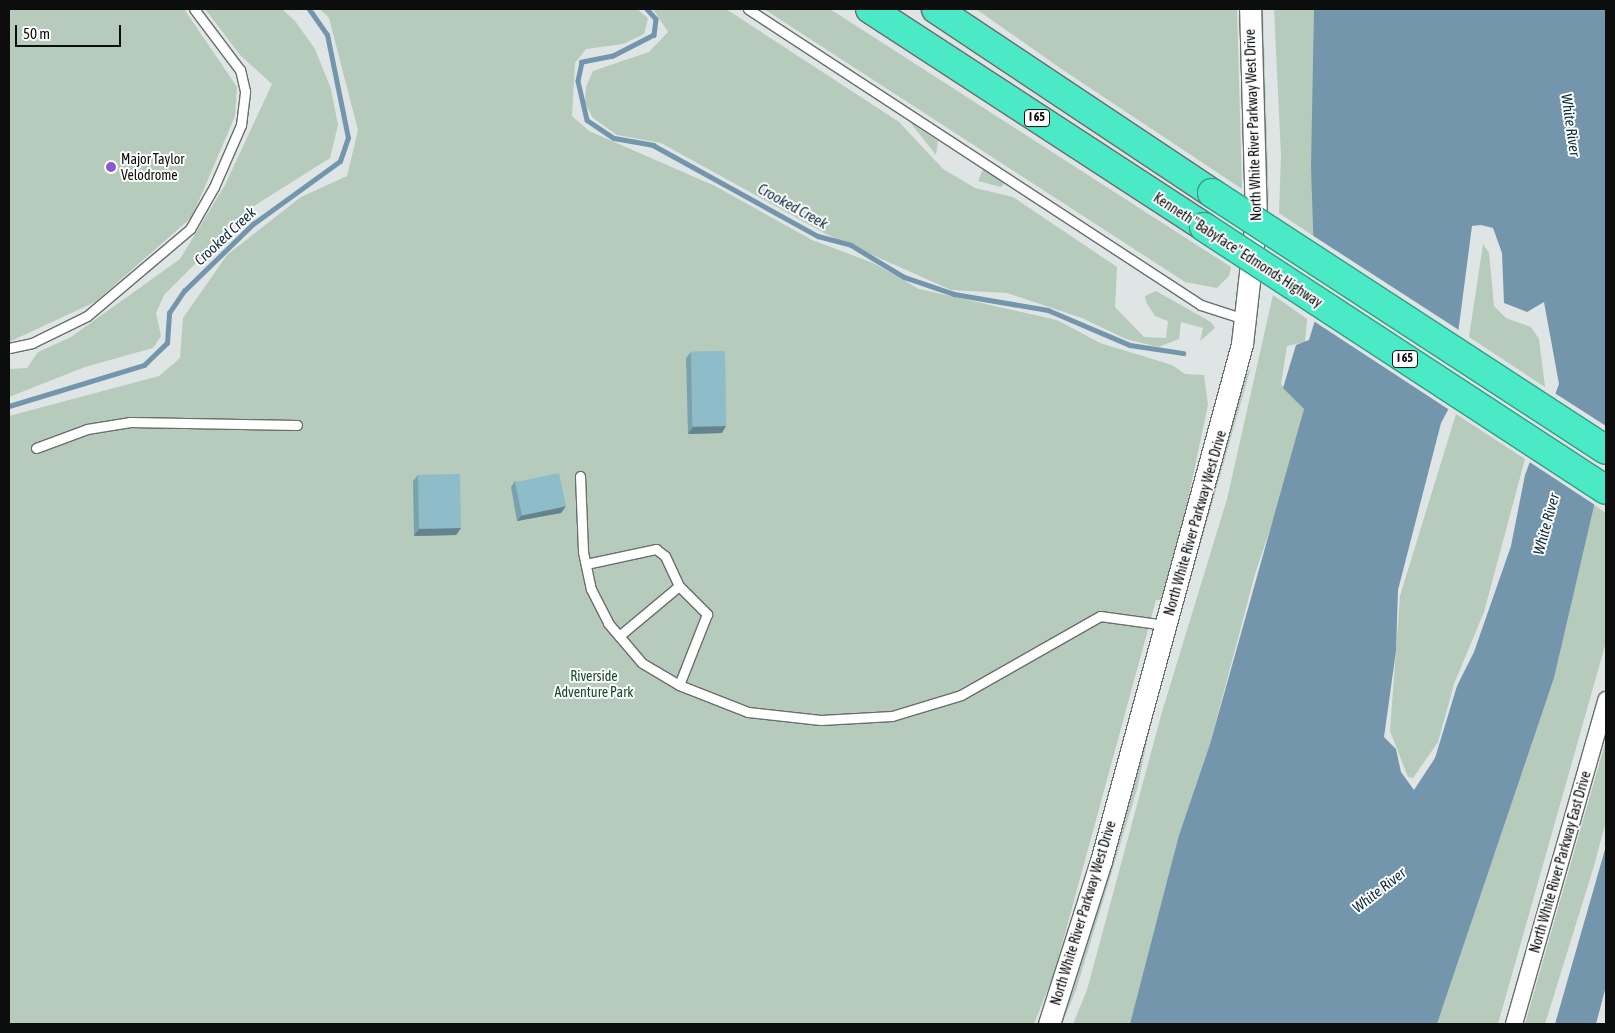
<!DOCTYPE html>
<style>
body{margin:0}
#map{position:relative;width:1615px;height:1033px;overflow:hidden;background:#dfe4e4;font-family:"Asap Condensed",sans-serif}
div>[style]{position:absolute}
.green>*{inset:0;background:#b6cbbb}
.water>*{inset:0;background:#7396ad}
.pier>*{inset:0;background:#dfe4e4}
.stream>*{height:4.5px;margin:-2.25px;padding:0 2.25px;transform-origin:2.25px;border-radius:2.25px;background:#7396ad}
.roads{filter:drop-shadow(1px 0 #696e6e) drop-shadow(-1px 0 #696e6e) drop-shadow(0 1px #696e6e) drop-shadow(0 -1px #696e6e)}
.service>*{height:9px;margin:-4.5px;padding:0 4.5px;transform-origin:4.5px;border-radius:4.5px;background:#fff}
.minor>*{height:16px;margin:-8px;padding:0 8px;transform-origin:8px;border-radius:8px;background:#fff}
.tertiary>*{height:21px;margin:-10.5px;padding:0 10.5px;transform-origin:10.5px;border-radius:10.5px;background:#fff}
.motorway>*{height:28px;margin:-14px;padding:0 14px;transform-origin:14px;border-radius:14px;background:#4aeac6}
.bridges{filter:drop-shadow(1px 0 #349d86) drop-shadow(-1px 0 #349d86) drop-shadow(0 1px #349d86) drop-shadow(0 -1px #349d86)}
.motorway-bridge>*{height:28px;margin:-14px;padding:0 14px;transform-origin:14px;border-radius:14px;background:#4aeac6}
.wall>*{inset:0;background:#7aa2ad}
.shaded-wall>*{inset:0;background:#63848d}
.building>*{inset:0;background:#8ebcc9;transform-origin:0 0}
.dots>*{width:14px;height:14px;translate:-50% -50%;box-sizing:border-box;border:2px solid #fff;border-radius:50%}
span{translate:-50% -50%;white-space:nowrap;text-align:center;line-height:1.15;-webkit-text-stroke:4px #fff;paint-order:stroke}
.shield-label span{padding:1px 4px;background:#fff;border:1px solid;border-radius:4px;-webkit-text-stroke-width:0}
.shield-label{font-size:12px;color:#0c0e0e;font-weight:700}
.street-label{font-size:14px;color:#0c0e0e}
.poi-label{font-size:14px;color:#0c0e0e}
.left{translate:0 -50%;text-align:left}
.park-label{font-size:14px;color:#144c2b}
.water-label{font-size:15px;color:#0e2d3f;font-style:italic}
.frame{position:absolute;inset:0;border:10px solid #0c0e0e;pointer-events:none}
.scale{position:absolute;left:15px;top:25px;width:106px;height:22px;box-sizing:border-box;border:2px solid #0c0e0e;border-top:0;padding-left:6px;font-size:15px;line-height:18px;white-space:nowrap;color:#0c0e0e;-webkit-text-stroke:4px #fff;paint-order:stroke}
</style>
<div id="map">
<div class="green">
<i style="clip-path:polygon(9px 9px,184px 9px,237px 87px,235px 116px,192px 217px,95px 302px,9px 342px)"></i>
<i style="clip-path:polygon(205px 9px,282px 9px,295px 21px,315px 49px,331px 89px,338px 125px,330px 158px,251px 208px,164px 295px,156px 313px,161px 336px,153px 348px,85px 367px,9px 397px,9px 369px,27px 368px,38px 352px,71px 337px,180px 259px,225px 185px,272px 84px,241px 56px)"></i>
<i style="clip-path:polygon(320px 9px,637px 9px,648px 18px,644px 34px,623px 44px,586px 49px,575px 63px,572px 116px,589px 131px,715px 186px,812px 240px,873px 263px,919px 289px,1057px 320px,1100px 343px,1172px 365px,1185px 374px,1204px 375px,1208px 405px,1167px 599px,1156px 600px,1054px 974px,1034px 1024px,9px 1024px,9px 416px,159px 376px,180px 358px,183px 318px,227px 255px,301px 197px,347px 176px,358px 130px,329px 18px)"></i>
<i style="clip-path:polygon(653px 9px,726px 9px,899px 122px,943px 169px,975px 188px,1013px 197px,1117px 267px,1115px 307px,1144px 337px,1166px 338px,1168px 321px,1155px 316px,1146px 302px,1145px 296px,1156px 291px,1211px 322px,1215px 328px,1200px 341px,1203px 328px,1181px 322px,1179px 339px,1158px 347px,1126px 339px,1082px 318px,1007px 293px,951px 290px,828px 235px,661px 143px,617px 135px,593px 118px,585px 103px,586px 87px,593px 71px,649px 52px,668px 32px)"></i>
<i style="clip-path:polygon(764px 9px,830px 9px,1231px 267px,1229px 276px,1217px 288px,1185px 282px)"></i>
<i style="clip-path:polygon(976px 9px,1237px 9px,1242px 189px,1063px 70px)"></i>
<i style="clip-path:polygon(1259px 9px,1263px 9px,1269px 207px,1262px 109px)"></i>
<i style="clip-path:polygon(1274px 9px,1314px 9px,1315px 237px,1279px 213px,1281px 155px)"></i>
<i style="clip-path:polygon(910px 122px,938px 141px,936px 155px)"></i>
<i style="clip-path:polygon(983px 169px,1005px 183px,1001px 187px,978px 181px)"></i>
<i style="clip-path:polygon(1483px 244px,1489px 253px,1494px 306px,1506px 318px,1531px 327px,1539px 339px,1545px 387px,1469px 337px)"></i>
<i style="clip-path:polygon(1273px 295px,1307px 319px,1305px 342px,1287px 346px,1281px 384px,1304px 409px,1283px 491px,1255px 574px,1210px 744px,1179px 835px,1135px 1013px,1130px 1024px,1073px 1024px,1087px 990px,1162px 712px,1227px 499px)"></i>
<i style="clip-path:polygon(1251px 367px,1154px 708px,1137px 789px,1076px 990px,1062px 1024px,1058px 1024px,1242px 384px)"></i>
<i style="clip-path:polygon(1456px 414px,1525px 459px,1484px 612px,1454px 684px,1438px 742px,1413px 778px,1408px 777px,1390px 731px,1400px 596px)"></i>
<i style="clip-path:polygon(1593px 504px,1606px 513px,1606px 642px,1498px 1024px,1437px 1024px,1554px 678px)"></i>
<i style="clip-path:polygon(1606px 740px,1606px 821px,1594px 866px,1545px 1024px,1525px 1024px)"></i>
</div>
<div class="water">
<i style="clip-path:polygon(evenodd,1314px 9px,1606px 9px,1606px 454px,1554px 678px,1437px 1024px,1130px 1024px,1179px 835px,1210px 744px,1304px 409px,1283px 388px,1296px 345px,1309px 340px,1316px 317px,1311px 167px,1314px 9px,1481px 225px,1493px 228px,1502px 253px,1504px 303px,1527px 312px,1544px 302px,1559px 384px,1525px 475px,1511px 546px,1474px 652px,1457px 686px,1435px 758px,1414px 790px,1401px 772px,1396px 749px,1384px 737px,1396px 651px,1398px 590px,1441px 423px,1448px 410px,1472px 226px,1481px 225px)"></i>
<i style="clip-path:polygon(1606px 846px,1606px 986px,1596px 1024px,1555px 1024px)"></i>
</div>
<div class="pier">
<i style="clip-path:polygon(1312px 235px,1462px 332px,1451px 411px,1312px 320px)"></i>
<i style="clip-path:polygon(1553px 392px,1606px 426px,1606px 463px,1595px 505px,1528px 461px)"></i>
</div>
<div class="stream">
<i style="left:647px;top:9px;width:13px;rotate:48deg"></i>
<i style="left:656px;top:19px;width:16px;rotate:97deg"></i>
<i style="left:654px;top:35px;width:46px;rotate:152.9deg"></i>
<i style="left:613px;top:56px;width:32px;rotate:169deg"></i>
<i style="left:582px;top:62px;width:19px;rotate:102deg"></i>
<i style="left:578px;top:81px;width:40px;rotate:77deg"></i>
<i style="left:587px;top:120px;width:32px;rotate:34deg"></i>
<i style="left:614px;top:138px;width:40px;rotate:10deg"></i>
<i style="left:653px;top:145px;width:188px;rotate:28.9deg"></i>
<i style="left:818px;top:236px;width:34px;rotate:15deg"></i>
<i style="left:851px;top:245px;width:62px;rotate:31.1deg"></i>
<i style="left:904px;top:277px;width:53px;rotate:18.8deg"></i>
<i style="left:954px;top:294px;width:95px;rotate:9.7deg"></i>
<i style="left:1048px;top:310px;width:89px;rotate:23.1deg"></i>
<i style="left:1130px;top:345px;width:54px;rotate:8.6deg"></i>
<i style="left:9px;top:406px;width:141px;rotate:-16.9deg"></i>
<i style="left:144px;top:365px;width:32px;rotate:-44deg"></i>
<i style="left:167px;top:343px;width:30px;rotate:-86deg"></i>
<i style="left:169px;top:313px;width:27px;rotate:-56deg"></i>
<i style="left:184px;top:291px;width:96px;rotate:-44.2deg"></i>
<i style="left:253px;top:224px;width:107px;rotate:-35.9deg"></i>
<i style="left:340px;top:161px;width:24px;rotate:-71deg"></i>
<i style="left:348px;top:138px;width:105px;rotate:-101.5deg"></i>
<i style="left:327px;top:35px;width:32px;rotate:-125deg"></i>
</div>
<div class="roads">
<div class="service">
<i style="left:748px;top:9px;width:541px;rotate:33.16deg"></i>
<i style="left:1201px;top:305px;width:45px;rotate:18deg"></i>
<i style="left:9px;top:348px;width:24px;rotate:-12deg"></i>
<i style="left:32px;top:343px;width:61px;rotate:-26.1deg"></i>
<i style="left:87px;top:316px;width:135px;rotate:-40.2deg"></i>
<i style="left:190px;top:229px;width:48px;rotate:-60.3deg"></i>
<i style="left:214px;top:187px;width:68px;rotate:-66.5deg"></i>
<i style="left:241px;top:125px;width:34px;rotate:-83deg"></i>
<i style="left:245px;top:91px;width:22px;rotate:-103deg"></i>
<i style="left:240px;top:70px;width:76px;rotate:-127deg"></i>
<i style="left:36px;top:448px;width:54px;rotate:-20.4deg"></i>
<i style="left:87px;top:429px;width:44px;rotate:-9.2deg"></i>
<i style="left:130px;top:422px;width:167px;rotate:1deg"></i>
<i style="left:580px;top:476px;width:76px;rotate:87.7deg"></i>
<i style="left:583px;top:552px;width:38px;rotate:78deg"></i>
<i style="left:591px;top:589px;width:38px;rotate:63deg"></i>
<i style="left:608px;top:623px;width:52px;rotate:49.6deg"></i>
<i style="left:642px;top:663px;width:43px;rotate:30.7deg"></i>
<i style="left:679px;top:685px;width:74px;rotate:21.4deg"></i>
<i style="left:748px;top:712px;width:73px;rotate:6.3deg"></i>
<i style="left:821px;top:720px;width:71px;rotate:-3.2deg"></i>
<i style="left:892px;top:716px;width:72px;rotate:-16.9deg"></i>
<i style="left:961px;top:695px;width:160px;rotate:-29.6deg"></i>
<i style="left:1100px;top:616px;width:66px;rotate:7.9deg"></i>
<i style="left:586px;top:564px;width:72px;rotate:-12.1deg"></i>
<i style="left:656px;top:549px;width:11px;rotate:38deg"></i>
<i style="left:665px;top:556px;width:33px;rotate:65deg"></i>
<i style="left:679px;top:586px;width:40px;rotate:45deg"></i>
<i style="left:707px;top:614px;width:76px;rotate:111.5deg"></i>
<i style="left:619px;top:636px;width:78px;rotate:-39.8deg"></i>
</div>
<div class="minor">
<i style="left:1514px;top:1024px;width:337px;rotate:-74.1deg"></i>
</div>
<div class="tertiary">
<i style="left:1049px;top:1024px;width:171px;rotate:-72.3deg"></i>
<i style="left:1101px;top:861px;width:536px;rotate:-74.74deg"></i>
<i style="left:1242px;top:344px;width:126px;rotate:-83.6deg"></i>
<i style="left:1256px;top:219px;width:210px;rotate:-91.6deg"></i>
</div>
<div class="motorway">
<i style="left:870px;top:9px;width:399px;rotate:33.1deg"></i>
<i style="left:936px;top:9px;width:332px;rotate:33.7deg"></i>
</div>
</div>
<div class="bridges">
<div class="motorway-bridge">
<i style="left:1212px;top:193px;width:470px;rotate:33.1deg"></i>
<i style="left:1204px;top:227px;width:480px;rotate:33.2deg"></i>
</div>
</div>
<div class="wall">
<i style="clip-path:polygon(691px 352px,722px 433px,688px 434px,686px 358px)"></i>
<i style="clip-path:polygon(418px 475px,461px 528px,456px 535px,414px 536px,413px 481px)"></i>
<i style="clip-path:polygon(515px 481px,566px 506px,561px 513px,517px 521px,511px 487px)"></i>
</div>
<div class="shaded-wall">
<i style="clip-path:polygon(726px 426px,722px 433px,688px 434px,693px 427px)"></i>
<i style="clip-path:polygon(566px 506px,561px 513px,517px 521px,522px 515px)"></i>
<i style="clip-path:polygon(461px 528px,456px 535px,414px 536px,419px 529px)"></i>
</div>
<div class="building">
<i style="left:725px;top:351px;width:75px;height:34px;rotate:89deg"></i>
<i style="left:559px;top:473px;width:34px;height:45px;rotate:78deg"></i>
<i style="left:460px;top:474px;width:54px;height:42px;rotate:89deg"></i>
</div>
<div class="dots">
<i style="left:111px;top:167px;background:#8c59d2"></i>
</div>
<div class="shield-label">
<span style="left:1037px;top:118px">I 65</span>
<span style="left:1405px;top:359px">I 65</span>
</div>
<div class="street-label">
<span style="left:1253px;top:125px;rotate:-92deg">North White River Parkway West Drive</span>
<span style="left:1238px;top:250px;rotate:33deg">Kenneth "Babyface" Edmonds Highway</span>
<span style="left:1195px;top:523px;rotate:-74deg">North White River Parkway West Drive</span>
<span style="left:1560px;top:862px;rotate:-74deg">North White River Parkway East Drive</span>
<span style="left:1083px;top:913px;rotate:-73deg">North White River Parkway West Drive</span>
</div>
<div class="poi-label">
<span class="left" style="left:121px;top:167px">Major Taylor<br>Velodrome</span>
</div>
<div class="park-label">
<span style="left:594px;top:684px">Riverside<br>Adventure Park</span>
</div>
<div class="water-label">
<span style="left:1571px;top:125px;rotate:82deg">White River</span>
<span style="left:793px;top:206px;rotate:29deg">Crooked Creek</span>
<span style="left:225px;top:236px;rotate:-43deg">Crooked Creek</span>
<span style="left:1546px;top:524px;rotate:-75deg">White River</span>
<span style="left:1379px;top:890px;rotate:-38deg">White River</span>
</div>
<div class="frame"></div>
<div class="scale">50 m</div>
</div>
